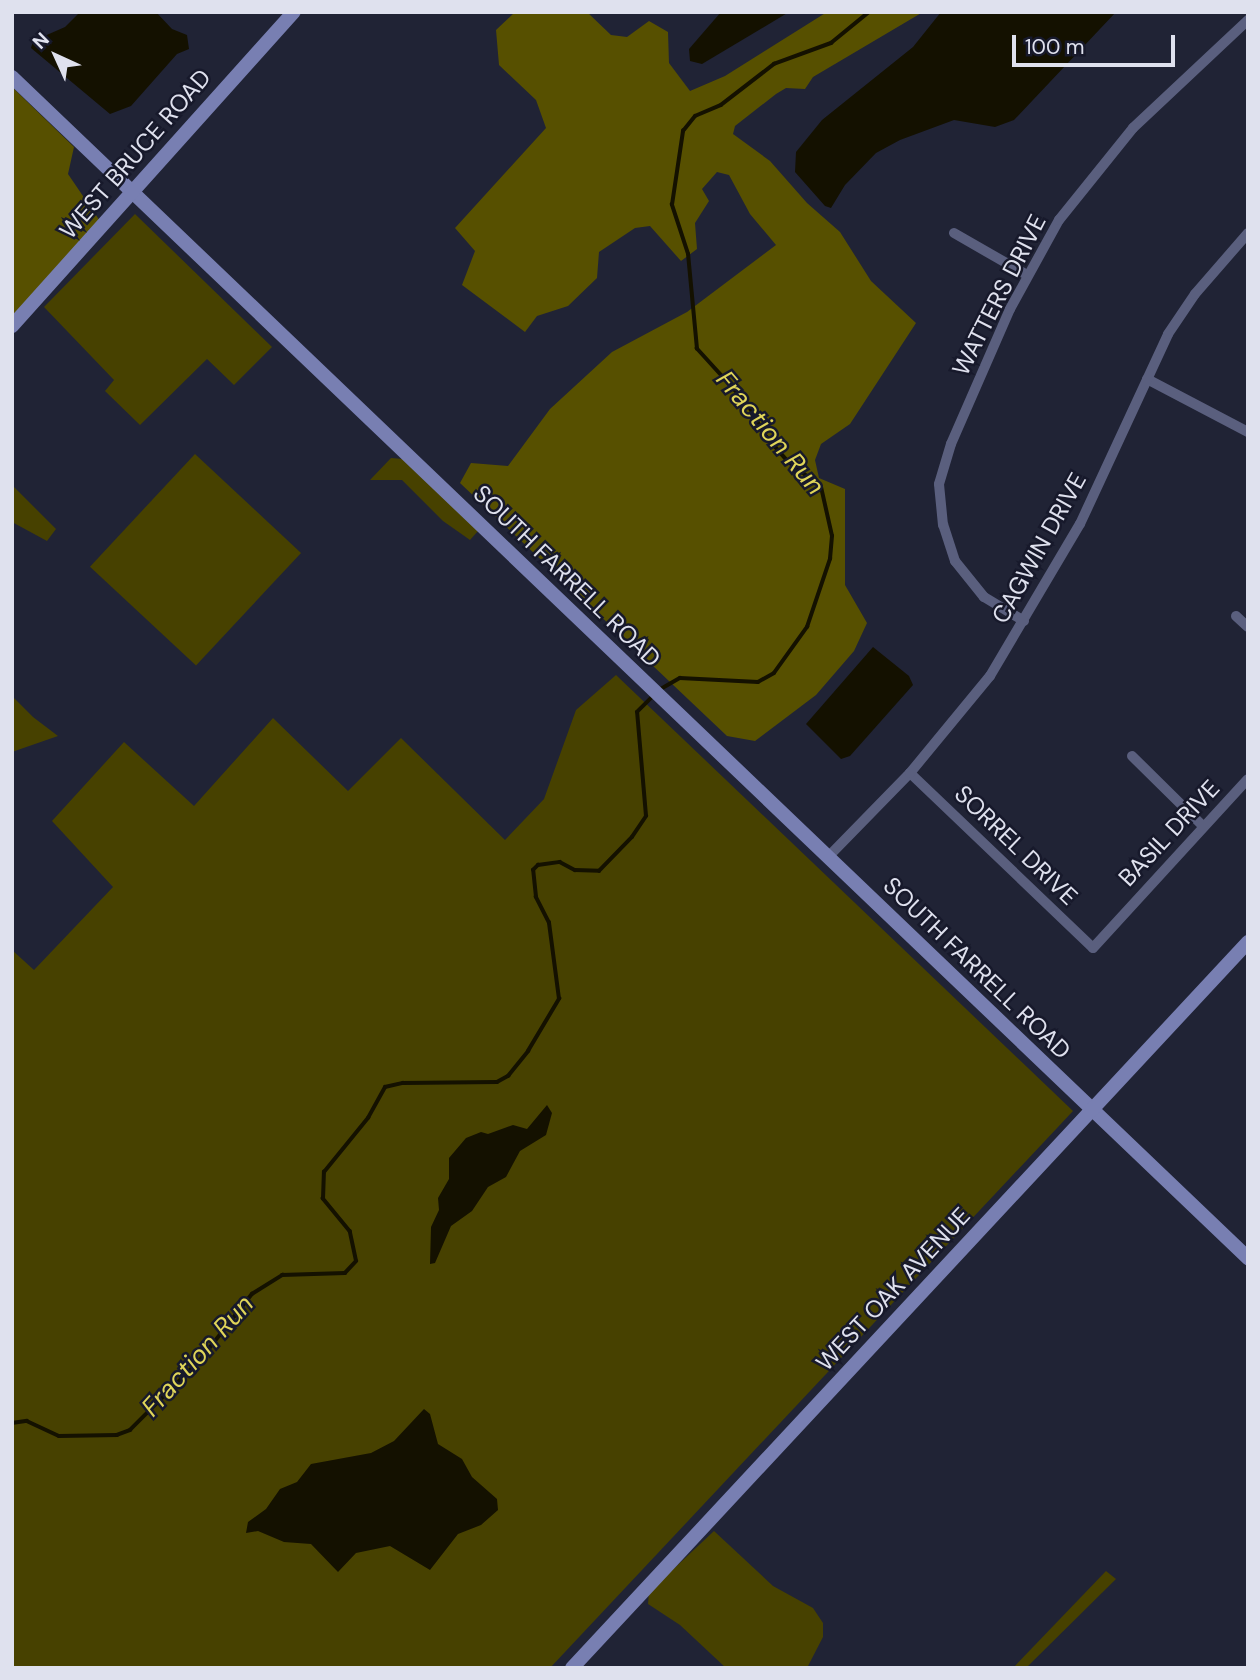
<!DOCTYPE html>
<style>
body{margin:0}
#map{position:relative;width:1260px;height:1680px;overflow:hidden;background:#202335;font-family:"DM Sans",sans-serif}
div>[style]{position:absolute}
.green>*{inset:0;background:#474100;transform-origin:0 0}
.forest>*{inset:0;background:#575000}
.water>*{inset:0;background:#141100}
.stream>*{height:3.5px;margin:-1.75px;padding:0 1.75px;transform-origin:1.75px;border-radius:1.75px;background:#141100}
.street>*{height:10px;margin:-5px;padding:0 5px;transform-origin:5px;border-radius:5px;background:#5a5f7e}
.secondary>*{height:14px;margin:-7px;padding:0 7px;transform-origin:7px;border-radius:7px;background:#787fb2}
span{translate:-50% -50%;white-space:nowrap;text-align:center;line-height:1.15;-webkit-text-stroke:5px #17192b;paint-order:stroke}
.street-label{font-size:24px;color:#dfe1ee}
.water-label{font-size:26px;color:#e0d559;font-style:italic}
.frame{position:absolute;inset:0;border:14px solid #dfe1ee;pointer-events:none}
.north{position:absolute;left:21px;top:21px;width:70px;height:70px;-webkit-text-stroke:5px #17192b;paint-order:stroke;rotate:315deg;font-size:19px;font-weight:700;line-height:28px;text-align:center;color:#dfe1ee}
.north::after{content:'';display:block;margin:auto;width:24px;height:32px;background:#dfe1ee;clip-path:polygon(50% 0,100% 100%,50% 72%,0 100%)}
.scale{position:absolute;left:1012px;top:35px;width:163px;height:32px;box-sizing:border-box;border:4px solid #dfe1ee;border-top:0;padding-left:9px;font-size:21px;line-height:24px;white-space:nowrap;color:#dfe1ee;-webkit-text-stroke:5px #17192b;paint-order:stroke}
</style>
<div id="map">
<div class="green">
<i style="clip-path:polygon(135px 214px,272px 347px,234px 385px,207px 359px,140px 425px,105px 391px,114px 380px,44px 307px)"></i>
<i style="left:195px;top:454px;width:145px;height:154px;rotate:43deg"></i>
<i style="clip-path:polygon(391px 458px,403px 459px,478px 531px,470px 540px,443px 521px,402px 480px,370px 480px)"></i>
<i style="clip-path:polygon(12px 485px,56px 529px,47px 541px,12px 522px)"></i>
<i style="clip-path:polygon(616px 675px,1073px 1111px,550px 1668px,12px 1668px,12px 950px,34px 970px,113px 887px,52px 821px,124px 742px,194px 806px,273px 718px,348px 791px,401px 738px,505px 840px,544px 799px,576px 710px)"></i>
<i style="clip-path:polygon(12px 696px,33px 717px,58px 736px,12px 752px)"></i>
<i style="clip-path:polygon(714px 1531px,773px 1586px,813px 1608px,823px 1623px,823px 1637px,807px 1668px,726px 1668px,680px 1625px,648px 1604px,649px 1592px)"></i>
<i style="clip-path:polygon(1106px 1571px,1116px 1579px,1026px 1668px,1013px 1668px)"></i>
</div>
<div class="forest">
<i style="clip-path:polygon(515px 12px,587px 12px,611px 35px,627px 37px,649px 21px,668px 32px,669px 63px,690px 91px,725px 76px,827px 12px,923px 12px,813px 77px,805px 89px,786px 88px,776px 94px,735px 126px,733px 134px,770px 161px,807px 203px,840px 232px,871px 281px,916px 323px,850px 424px,821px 444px,815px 460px,819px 478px,845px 489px,845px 585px,867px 623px,854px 651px,816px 695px,755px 741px,727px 736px,460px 483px,471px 463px,508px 466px,550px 409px,612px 352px,687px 312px,776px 245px,750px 214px,729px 175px,717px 172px,702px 189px,709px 201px,695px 223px,697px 249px,681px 261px,650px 226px,635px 228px,599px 252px,597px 278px,568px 306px,537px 316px,525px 332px,462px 285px,475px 251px,455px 228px,546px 128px,536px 100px,499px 65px,496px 30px)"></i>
<i style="clip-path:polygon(12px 87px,74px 147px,68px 174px,100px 221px,12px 319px)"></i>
</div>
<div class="water">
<i style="clip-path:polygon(80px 12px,156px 12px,172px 29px,187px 35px,189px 49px,177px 54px,131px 106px,110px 114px,31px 48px,33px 41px,65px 27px)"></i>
<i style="clip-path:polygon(721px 12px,789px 12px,702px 64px,690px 61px,689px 49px)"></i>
<i style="clip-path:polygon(941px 12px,1116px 12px,1014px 120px,995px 127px,954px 120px,900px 140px,876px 153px,845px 185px,831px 208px,825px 206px,795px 172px,796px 152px,822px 120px,913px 47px)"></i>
<i style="clip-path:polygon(873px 647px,909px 676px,913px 685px,850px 756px,841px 759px,806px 724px)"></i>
<i style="clip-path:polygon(547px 1105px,552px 1113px,546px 1135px,520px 1151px,506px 1177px,488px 1187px,472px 1211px,451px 1226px,435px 1263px,430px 1264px,431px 1227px,439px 1210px,438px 1198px,449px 1179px,449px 1158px,466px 1138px,481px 1132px,488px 1134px,513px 1125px,527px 1129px)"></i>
<i style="clip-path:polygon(424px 1409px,430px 1414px,438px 1444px,462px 1459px,472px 1477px,497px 1499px,498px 1510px,481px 1525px,458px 1534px,430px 1570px,390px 1546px,356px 1553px,338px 1572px,311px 1544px,284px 1542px,258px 1531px,246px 1533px,248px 1522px,266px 1509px,280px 1489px,297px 1482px,311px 1464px,371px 1453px,394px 1441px)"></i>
</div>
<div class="stream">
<i style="left:659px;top:690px;width:24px;rotate:-30deg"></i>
<i style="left:680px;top:678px;width:78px;rotate:2.9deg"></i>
<i style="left:758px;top:682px;width:18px;rotate:-29deg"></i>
<i style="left:774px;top:673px;width:57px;rotate:-54.3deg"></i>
<i style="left:807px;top:627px;width:72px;rotate:-71.3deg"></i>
<i style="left:830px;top:559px;width:23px;rotate:-85deg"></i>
<i style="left:832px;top:536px;width:50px;rotate:-102.7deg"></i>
<i style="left:821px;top:487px;width:41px;rotate:-142.9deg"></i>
<i style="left:788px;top:462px;width:37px;rotate:-131deg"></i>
<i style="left:764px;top:434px;width:33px;rotate:-119deg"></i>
<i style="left:748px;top:405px;width:76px;rotate:-132.3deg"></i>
<i style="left:697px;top:349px;width:95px;rotate:-95.4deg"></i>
<i style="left:688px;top:254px;width:52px;rotate:-108.1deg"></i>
<i style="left:672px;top:205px;width:75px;rotate:-81.5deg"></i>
<i style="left:683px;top:131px;width:19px;rotate:-51deg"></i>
<i style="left:695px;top:116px;width:28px;rotate:-23deg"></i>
<i style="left:721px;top:105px;width:67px;rotate:-37.7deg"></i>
<i style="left:774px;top:64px;width:61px;rotate:-20.2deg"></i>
<i style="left:831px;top:43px;width:49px;rotate:-39.2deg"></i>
<i style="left:12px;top:1423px;width:15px;rotate:-8deg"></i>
<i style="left:27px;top:1421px;width:35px;rotate:25deg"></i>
<i style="left:59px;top:1436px;width:58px;rotate:-1deg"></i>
<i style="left:117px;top:1435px;width:14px;rotate:-21deg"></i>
<i style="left:130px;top:1430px;width:99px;rotate:-45deg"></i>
<i style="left:200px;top:1360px;width:84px;rotate:-51.8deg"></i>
<i style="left:252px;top:1294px;width:36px;rotate:-32deg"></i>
<i style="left:282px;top:1275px;width:63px;rotate:-1.8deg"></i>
<i style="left:345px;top:1273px;width:16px;rotate:-47deg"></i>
<i style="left:356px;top:1261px;width:30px;rotate:-102deg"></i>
<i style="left:350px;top:1232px;width:43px;rotate:-129.3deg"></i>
<i style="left:323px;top:1199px;width:27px;rotate:-88deg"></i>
<i style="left:324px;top:1172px;width:70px;rotate:-50.8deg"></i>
<i style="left:368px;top:1118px;width:35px;rotate:-61deg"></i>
<i style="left:385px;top:1087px;width:18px;rotate:-13deg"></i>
<i style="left:403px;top:1083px;width:94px;rotate:-0.6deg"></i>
<i style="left:497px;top:1082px;width:13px;rotate:-29deg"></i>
<i style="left:508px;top:1076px;width:32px;rotate:-51deg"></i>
<i style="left:528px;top:1051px;width:61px;rotate:-59.2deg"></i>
<i style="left:559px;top:999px;width:77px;rotate:-97.5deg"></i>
<i style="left:549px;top:923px;width:29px;rotate:-117deg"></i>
<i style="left:536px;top:897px;width:27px;rotate:-96deg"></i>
<i style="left:533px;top:870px;width:7px;rotate:-45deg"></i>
<i style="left:538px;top:865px;width:22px;rotate:-8deg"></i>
<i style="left:560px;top:862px;width:17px;rotate:28deg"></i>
<i style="left:575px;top:870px;width:24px;rotate:2deg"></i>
<i style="left:599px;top:871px;width:47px;rotate:-45.9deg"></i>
<i style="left:632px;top:837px;width:25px;rotate:-56deg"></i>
<i style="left:646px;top:816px;width:104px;rotate:-94.9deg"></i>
<i style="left:637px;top:712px;width:23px;rotate:-45deg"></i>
</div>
<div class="street">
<i style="left:954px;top:233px;width:84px;rotate:29.9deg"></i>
<i style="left:1147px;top:379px;width:114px;rotate:27.7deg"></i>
<i style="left:1236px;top:616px;width:16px;rotate:43deg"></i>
<i style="left:1024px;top:621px;width:47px;rotate:-149deg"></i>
<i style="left:984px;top:597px;width:46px;rotate:-128.9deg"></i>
<i style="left:955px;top:561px;width:38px;rotate:-108deg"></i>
<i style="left:943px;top:525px;width:41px;rotate:-95.6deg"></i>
<i style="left:939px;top:484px;width:42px;rotate:-73.3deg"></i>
<i style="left:951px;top:444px;width:147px;rotate:-66.4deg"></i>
<i style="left:1010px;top:309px;width:102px;rotate:-61.2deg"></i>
<i style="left:1059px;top:220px;width:118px;rotate:-51.2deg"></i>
<i style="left:1133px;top:128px;width:158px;rotate:-43.2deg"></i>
<i style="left:1132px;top:756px;width:100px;rotate:44.6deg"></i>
<i style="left:910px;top:773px;width:253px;rotate:43.7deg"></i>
<i style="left:1093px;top:948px;width:229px;rotate:-47.5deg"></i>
<i style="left:828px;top:857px;width:117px;rotate:-45.7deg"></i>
<i style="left:910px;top:773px;width:126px;rotate:-50.5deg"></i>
<i style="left:990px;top:676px;width:177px;rotate:-59.4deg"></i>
<i style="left:1080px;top:524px;width:209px;rotate:-65.1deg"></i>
<i style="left:1168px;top:334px;width:48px;rotate:-56deg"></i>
<i style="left:1195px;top:294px;width:81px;rotate:-49deg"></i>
</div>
<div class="secondary">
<i style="left:12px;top:77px;width:1710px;rotate:43.7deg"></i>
<i style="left:12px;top:326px;width:422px;rotate:-48.1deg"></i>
<i style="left:572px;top:1668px;width:992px;rotate:-47.04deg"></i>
</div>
<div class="street-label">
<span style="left:135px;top:154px;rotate:-49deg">WEST BRUCE ROAD</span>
<span style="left:999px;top:295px;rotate:-63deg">WATTERS DRIVE</span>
<span style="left:1039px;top:548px;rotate:-61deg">CAGWIN DRIVE</span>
<span style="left:567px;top:576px;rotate:44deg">SOUTH FARRELL ROAD</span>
<span style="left:1169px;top:833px;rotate:-47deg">BASIL DRIVE</span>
<span style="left:1016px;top:845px;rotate:44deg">SORREL DRIVE</span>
<span style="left:977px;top:968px;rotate:44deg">SOUTH FARRELL ROAD</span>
<span style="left:893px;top:1289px;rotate:-47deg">WEST OAK AVENUE</span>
</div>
<div class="water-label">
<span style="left:770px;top:433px;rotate:50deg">Fraction Run</span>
<span style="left:198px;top:1356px;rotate:-48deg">Fraction Run</span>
</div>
<div class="frame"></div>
<div class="north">N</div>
<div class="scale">100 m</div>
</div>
